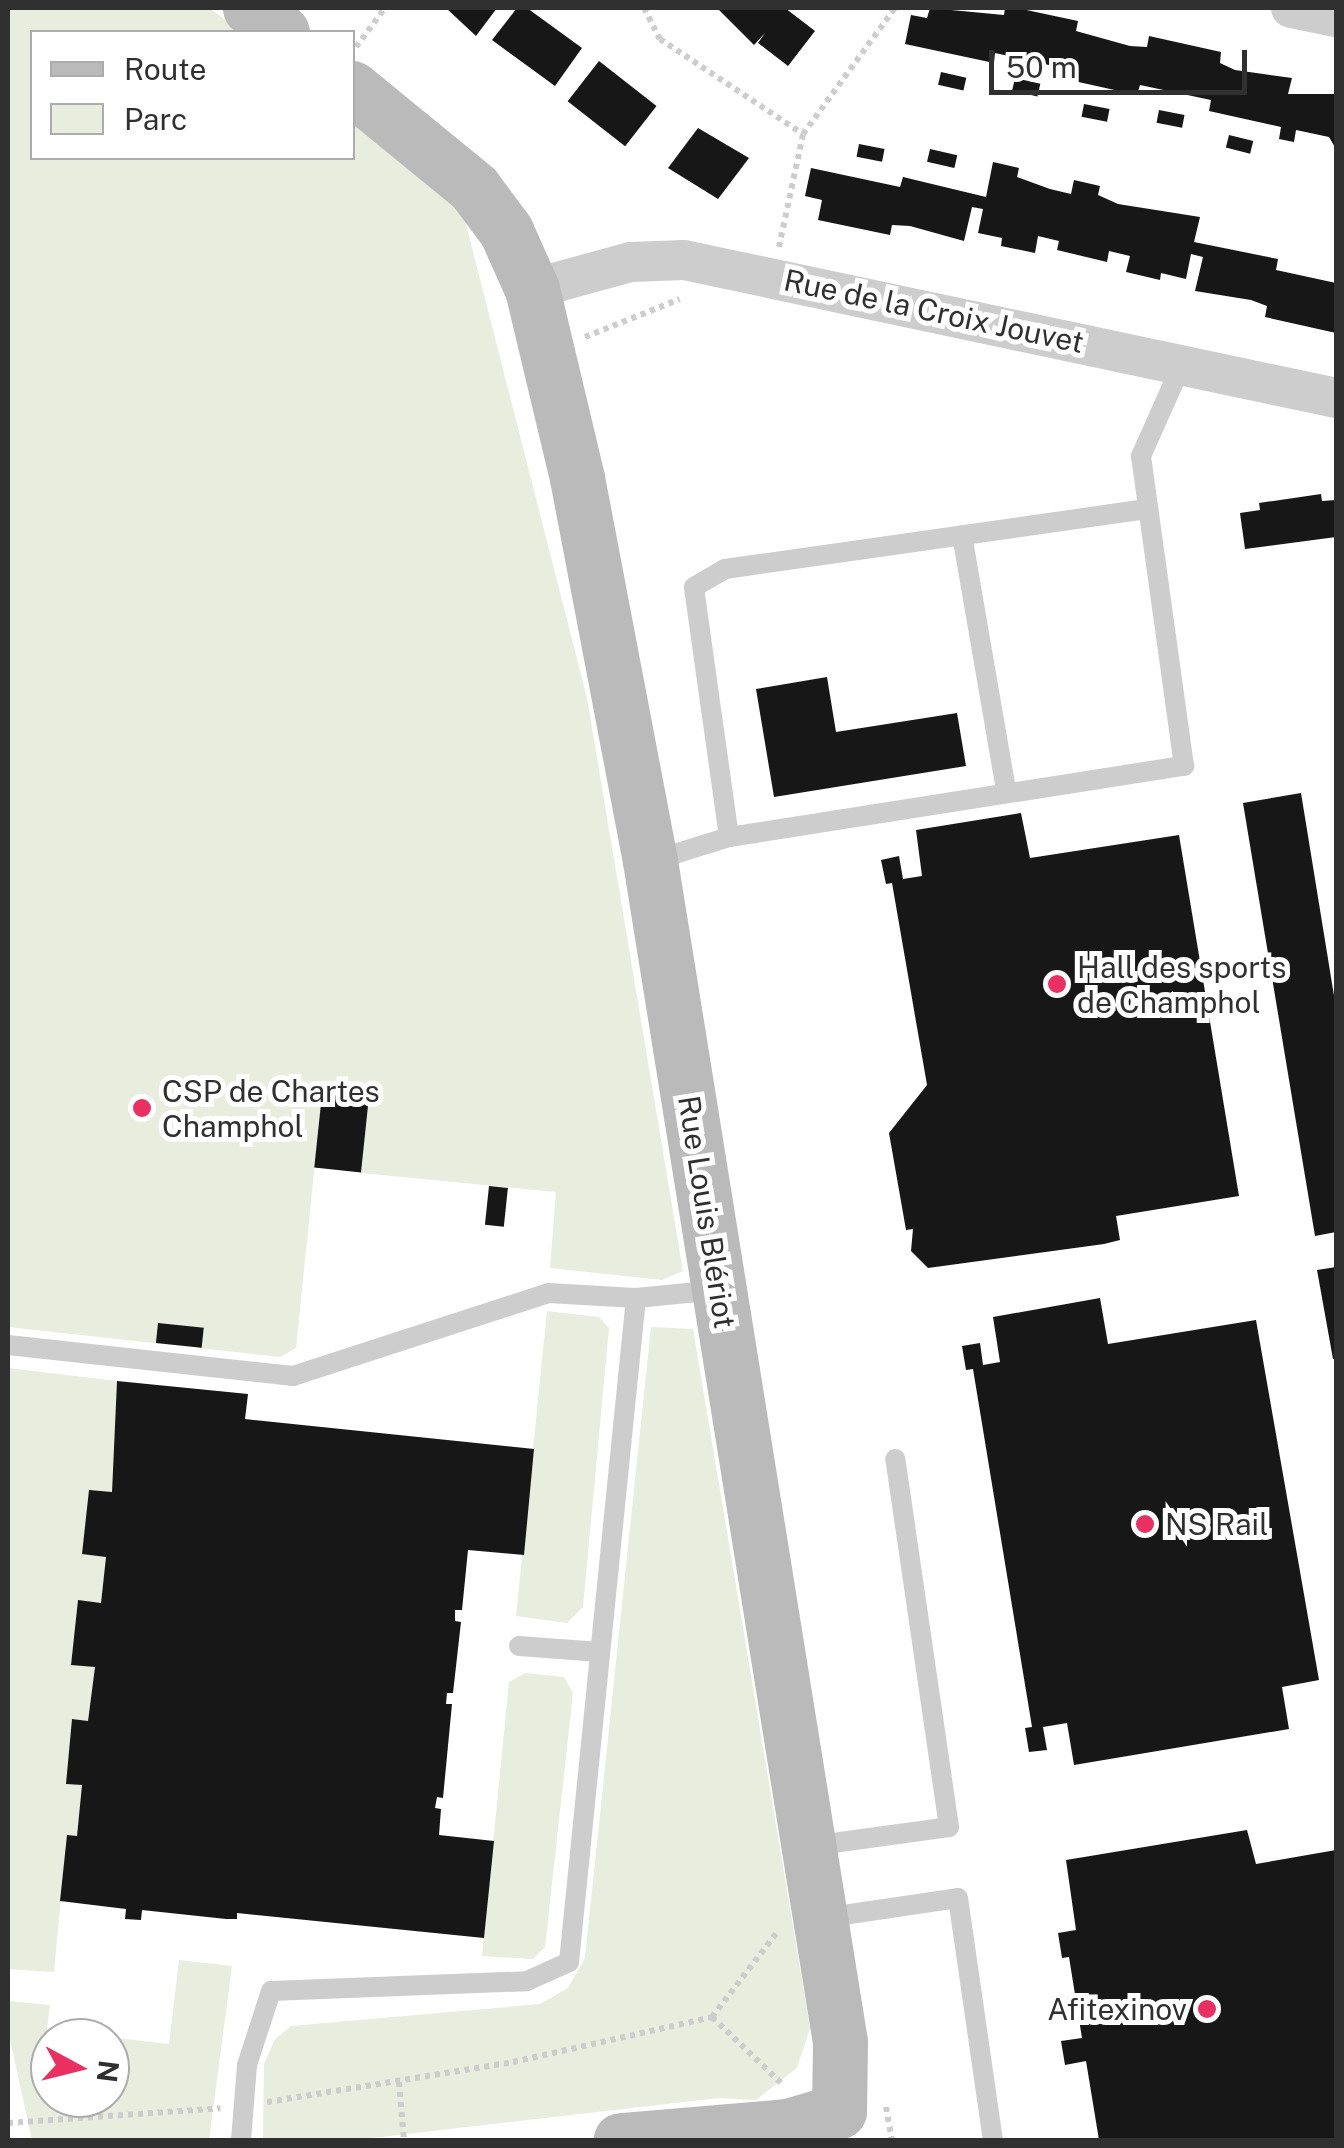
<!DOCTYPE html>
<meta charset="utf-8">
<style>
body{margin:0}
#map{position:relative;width:1344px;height:2148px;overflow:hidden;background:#fff;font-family:"Public Sans",sans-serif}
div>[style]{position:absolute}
.green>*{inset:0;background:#e9edde}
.building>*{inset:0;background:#171717;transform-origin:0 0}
.path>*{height:6px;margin-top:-3px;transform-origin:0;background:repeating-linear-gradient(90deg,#cdcdcd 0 5px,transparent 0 10px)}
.lane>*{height:20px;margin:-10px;padding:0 10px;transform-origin:10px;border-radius:10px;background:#cdcdcd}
.street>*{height:40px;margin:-20px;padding:0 20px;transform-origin:20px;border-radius:20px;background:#cdcdcd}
.secondary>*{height:55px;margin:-27.5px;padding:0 27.5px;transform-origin:27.5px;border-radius:27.5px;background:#bababa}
.dots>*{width:28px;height:28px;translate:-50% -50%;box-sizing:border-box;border:5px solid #fff;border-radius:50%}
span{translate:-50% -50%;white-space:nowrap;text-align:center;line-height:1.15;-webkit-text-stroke:10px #fff;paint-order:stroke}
.street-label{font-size:30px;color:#303030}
.poi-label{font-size:30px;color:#303030}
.left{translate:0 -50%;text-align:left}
.right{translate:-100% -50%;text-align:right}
.frame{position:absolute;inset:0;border:10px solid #303030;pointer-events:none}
.legend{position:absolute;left:30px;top:30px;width:325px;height:130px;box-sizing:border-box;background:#fff;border:2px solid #acacac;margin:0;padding:12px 18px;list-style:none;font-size:30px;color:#303030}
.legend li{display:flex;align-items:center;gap:20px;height:50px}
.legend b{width:50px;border:2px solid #acacac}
.north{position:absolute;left:30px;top:2018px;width:100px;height:100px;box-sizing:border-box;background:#fff;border:2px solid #acacac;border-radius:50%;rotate:97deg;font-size:28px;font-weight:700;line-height:40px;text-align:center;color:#303030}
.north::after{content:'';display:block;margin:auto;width:35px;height:45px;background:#ea2f61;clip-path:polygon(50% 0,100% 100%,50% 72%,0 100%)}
.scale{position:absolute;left:989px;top:50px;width:258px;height:45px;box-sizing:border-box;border:5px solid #303030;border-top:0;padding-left:12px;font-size:30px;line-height:35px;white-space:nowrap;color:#303030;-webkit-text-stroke:8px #fff;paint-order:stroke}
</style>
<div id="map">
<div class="green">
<i style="clip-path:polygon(8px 8px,209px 8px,242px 32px,32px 32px,32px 158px,352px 158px,353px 116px,459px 197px,587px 698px,683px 1271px,662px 1280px,550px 1268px,556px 1192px,361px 1173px,369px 1099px,322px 1094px,296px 1348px,280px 1357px,8px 1327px)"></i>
<i style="clip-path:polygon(547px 1311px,599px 1317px,609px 1328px,583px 1607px,567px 1623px,516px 1616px)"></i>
<i style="clip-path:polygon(651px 1327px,693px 1329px,810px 2028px,797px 2068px,756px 2100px,719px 2098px,355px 2140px,263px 2140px,264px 2064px,275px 2039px,291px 2026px,540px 2004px,568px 1988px,585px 1958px)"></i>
<i style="clip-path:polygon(8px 1368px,117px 1381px,112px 1492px,89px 1491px,106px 1557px,101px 1603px,78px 1601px,71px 1664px,95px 1667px,88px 1721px,73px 1719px,67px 1784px,82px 1785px,77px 1836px,67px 1836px,54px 1972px,8px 1969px)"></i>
<i style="clip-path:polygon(525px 1673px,564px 1677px,573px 1693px,545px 1947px,533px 1959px,482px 1956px,509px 1682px)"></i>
<i style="clip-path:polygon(evenodd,179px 1960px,232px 1966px,209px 2140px,32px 2140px,8px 2030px,8px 2001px,50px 2005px,47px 2030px,169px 2044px,179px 1960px,110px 2038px,110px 2098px,50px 2098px,50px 2038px,110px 2038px)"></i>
</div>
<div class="building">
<i style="clip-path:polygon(446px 8px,497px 8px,476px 36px)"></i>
<i style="clip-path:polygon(517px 8px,527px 8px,582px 48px,555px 86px,492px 40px)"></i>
<i style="clip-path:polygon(717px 8px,785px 8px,815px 31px,788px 66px,758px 43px,765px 33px,754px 45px)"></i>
<i style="clip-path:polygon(930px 8px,1004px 15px,1005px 8px,1017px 8px,1078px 21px,1076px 31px,1130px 46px,1147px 47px,1149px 36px,1221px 52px,1220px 63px,1235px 70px,1292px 78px,1288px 94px,1336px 94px,1336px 149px,1329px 137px,1296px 130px,1294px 142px,1279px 139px,1281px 127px,1209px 111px,1211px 100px,1140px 85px,1137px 95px,1065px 79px,1067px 69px,995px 53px,994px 63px,905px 44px,911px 15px,927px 18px)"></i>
<i style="left:599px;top:61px;width:73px;height:51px;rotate:38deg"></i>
<i style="left:941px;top:72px;width:26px;height:13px;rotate:13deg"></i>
<i style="left:1015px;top:78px;width:26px;height:13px;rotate:13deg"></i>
<i style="left:1084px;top:104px;width:26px;height:13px;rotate:11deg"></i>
<i style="left:1159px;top:110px;width:26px;height:13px;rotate:11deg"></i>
<i style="clip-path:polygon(698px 128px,749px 158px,718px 199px,668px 168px)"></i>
<i style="left:1229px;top:135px;width:25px;height:13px;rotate:14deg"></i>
<i style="left:859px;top:144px;width:26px;height:13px;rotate:11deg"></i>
<i style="left:930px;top:149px;width:28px;height:13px;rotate:13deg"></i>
<i style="clip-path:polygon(993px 162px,1019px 168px,1017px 177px,1050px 189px,1071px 194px,1074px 180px,1100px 186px,1098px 195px,1118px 204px,1200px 217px,1194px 242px,1278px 259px,1276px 270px,1336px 283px,1336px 333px,1265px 317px,1267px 306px,1251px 300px,1195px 291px,1203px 257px,1191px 254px,1186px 279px,1161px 273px,1160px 280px,1126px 272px,1130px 256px,1109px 251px,1107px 262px,1057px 250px,1059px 241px,1038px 236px,1035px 253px,1001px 246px,1002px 238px,978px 233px,983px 209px,972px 207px,964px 241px,910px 226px,892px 225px,890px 235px,818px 220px,822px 200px,805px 196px,811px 168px,900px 187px,903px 177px,986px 197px)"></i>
<i style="clip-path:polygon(1321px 494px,1322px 501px,1336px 500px,1336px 537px,1245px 549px,1240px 513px,1260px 510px,1259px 503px)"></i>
<i style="clip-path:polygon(827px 677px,836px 732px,957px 713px,966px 766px,774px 797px,756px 689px)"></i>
<i style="clip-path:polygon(1301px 793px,1336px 1008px,1336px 1232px,1315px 1236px,1243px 803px)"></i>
<i style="clip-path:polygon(1021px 813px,1030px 858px,1179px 835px,1239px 1196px,1116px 1216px,1120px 1240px,1104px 1244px,928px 1268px,911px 1251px,913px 1229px,906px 1230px,889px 1133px,927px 1085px,892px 883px,886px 884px,881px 860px,899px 856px,903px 879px,922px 876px,916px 830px)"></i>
<i style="left:322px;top:1094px;width:47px;height:74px;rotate:6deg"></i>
<i style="left:489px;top:1186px;width:19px;height:39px;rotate:6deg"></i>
<i style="clip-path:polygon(1336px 1267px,1336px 1359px,1333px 1359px,1317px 1270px)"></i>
<i style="clip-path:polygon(1100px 1298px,1108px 1344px,1256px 1320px,1319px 1680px,1282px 1687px,1289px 1729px,1074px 1765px,1067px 1723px,1043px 1727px,1047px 1750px,1029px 1752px,1025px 1728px,1032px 1727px,973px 1369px,966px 1370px,962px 1346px,980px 1343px,983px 1365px,1000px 1362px,993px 1317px)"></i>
<i style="left:158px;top:1323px;width:46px;height:20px;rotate:6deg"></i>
<i style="clip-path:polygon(117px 1381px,248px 1394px,245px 1419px,534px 1449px,524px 1555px,468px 1550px,462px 1610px,455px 1610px,455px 1621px,461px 1622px,453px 1693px,447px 1693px,446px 1704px,452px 1704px,443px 1798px,437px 1797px,435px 1808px,441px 1809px,439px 1835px,494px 1841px,484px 1938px,237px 1913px,237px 1919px,226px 1919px,142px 1910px,141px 1920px,125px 1919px,126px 1909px,60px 1901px,67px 1835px,77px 1836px,82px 1785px,66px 1784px,72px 1719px,88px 1721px,95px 1667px,71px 1665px,78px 1600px,101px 1603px,106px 1557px,82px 1554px,89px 1490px,112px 1492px)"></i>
<i style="clip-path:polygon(1247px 1830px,1256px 1864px,1336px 1850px,1336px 2140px,1099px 2140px,1086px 2061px,1065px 2065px,1061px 2041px,1082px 2038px,1069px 1957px,1062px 1958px,1058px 1933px,1076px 1930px,1066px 1860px)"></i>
</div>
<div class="path">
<i style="left:644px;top:8px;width:35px;rotate:63deg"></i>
<i style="left:660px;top:39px;width:172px;rotate:33.6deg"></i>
<i style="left:356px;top:47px;width:49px;rotate:-53.4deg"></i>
<i style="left:779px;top:247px;width:116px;rotate:-78deg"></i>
<i style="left:803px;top:134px;width:156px;rotate:-53.9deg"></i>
<i style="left:585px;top:337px;width:102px;rotate:-21.8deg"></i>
<i style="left:712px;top:2017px;width:95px;rotate:43.7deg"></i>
<i style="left:399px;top:2082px;width:58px;rotate:85.1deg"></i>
<i style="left:267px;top:2102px;width:249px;rotate:-9.2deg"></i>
<i style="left:513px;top:2062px;width:204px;rotate:-12.7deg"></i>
<i style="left:712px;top:2017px;width:108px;rotate:-52.5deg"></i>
<i style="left:886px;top:2107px;width:34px;rotate:80deg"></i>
<i style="left:8px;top:2123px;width:213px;rotate:-4deg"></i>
</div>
<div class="lane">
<i style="left:962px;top:535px;width:258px;rotate:80.2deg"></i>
<i style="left:729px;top:837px;width:252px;rotate:-98deg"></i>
<i style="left:694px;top:587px;width:36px;rotate:-30deg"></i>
<i style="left:725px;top:569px;width:424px;rotate:-8.1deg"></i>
<i style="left:652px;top:861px;width:81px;rotate:-17.3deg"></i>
<i style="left:729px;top:837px;width:461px;rotate:-8.9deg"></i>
<i style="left:1184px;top:766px;width:313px;rotate:-97.9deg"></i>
<i style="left:1141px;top:456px;width:101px;rotate:-66deg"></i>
<i style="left:8px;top:1345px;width:287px;rotate:6.2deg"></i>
<i style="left:293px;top:1376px;width:268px;rotate:-18deg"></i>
<i style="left:548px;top:1293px;width:88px;rotate:3.3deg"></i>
<i style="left:519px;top:1646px;width:81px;rotate:4.2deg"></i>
<i style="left:811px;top:1846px;width:139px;rotate:-7.8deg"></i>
<i style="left:949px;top:1827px;width:372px;rotate:-98.3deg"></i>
<i style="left:823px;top:1918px;width:136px;rotate:-8.4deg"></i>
<i style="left:958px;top:1898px;width:245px;rotate:81.8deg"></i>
<i style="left:241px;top:2140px;width:75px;rotate:-85.4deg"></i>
<i style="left:247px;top:2065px;width:78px;rotate:-72deg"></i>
<i style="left:271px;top:1991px;width:256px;rotate:-2.2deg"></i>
<i style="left:527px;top:1981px;width:46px;rotate:-24.3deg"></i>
<i style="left:569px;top:1962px;width:667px;rotate:-84.24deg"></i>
<i style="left:636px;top:1298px;width:82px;rotate:-5.6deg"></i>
</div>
<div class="street">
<i style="left:1291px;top:8px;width:46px;rotate:11.3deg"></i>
<i style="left:532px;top:289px;width:103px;rotate:-15.3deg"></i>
<i style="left:631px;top:262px;width:53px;rotate:-2.2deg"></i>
<i style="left:684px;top:260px;width:666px;rotate:11.95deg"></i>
</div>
<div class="secondary">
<i style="left:250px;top:8px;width:40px;rotate:37deg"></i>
<i style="left:352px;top:88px;width:158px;rotate:39.3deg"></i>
<i style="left:474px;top:188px;width:54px;rotate:53.3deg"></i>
<i style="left:506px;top:231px;width:64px;rotate:65.9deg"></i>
<i style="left:532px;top:289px;width:194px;rotate:76.6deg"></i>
<i style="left:577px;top:478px;width:390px;rotate:79.2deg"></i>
<i style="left:650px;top:861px;width:1196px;rotate:80.86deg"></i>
<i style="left:840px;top:2042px;width:69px;rotate:90.8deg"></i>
<i style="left:839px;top:2111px;width:53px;rotate:163.6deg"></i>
<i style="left:788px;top:2126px;width:168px;rotate:175.2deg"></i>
</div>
<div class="dots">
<i style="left:1057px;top:984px;background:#ea2f61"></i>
<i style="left:142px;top:1108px;background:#ea2f61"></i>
<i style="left:1145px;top:1524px;background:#ea2f61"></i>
<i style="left:1207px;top:2009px;background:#ea2f61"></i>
</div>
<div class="street-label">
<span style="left:934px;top:311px;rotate:12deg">Rue de la Croix Jouvet</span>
<span style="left:707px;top:1212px;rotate:81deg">Rue Louis Blériot</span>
</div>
<div class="poi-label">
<span class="left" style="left:1077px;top:984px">Hall des sports<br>de Champhol</span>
<span class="left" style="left:162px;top:1108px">CSP de Chartes<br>Champhol</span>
<span class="left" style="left:1165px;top:1524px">NS Rail</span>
<span class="right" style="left:1187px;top:2009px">Afitexinov</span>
</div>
<div class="frame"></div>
<ul class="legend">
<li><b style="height:12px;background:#bababa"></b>Route</li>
<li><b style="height:28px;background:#e9edde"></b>Parc</li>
</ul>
<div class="north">N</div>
<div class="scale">50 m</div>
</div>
